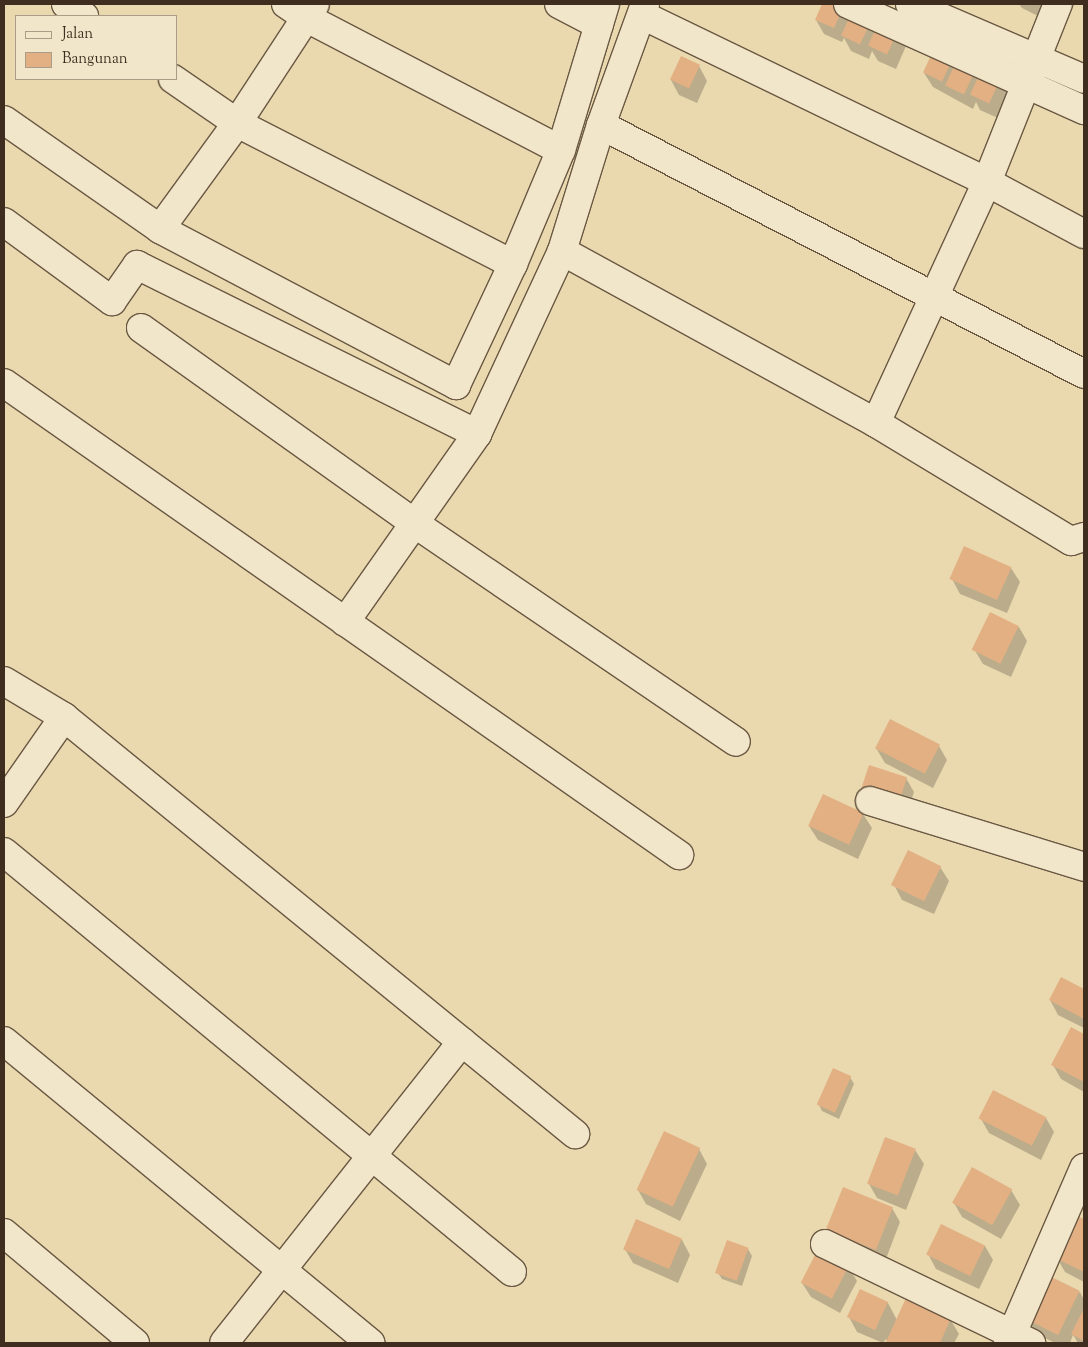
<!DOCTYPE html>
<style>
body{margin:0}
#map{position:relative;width:1088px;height:1347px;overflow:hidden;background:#ead9ae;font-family:"Sorts Mill Goudy",serif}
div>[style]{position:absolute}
.shadow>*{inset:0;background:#0003}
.building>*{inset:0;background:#e2b083;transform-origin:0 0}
.roads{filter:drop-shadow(1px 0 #6a5843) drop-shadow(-1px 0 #6a5843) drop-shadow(0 1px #6a5843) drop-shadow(0 -1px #6a5843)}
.street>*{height:28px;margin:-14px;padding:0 14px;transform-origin:14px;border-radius:14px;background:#f1e6ca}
span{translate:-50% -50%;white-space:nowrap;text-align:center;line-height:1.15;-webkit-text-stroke:4px #f1e6ca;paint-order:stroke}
.frame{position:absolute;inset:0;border:5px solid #3f2d1f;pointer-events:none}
.legend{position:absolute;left:15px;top:15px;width:162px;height:65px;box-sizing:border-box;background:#f1e6ca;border:1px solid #aa9c86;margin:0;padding:6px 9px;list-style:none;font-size:15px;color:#3f2d1f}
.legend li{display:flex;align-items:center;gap:10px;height:25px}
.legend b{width:25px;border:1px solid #aa9c86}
</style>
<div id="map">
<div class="shadow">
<i style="clip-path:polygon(823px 4px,840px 4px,897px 32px,906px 46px,896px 69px,878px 61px,872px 51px,869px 59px,851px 51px,844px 38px,842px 42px,824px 34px,816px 20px)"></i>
<i style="clip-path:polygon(1019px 4px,1045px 4px,1040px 17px,1022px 8px)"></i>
<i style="clip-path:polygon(934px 51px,974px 72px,978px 79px,999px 81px,1008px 95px,998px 118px,980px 110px,976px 102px,973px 109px,933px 87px,924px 73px)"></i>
<i style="clip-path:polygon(699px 66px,707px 81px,697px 103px,679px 95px,671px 80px)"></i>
<i style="clip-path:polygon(1011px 568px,1020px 582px,1007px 613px,960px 594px,952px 579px)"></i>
<i style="clip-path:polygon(1019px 627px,1027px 641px,1011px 677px,983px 664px,974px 649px)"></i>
<i style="clip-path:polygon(939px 746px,947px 760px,933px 788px,885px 763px,876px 748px)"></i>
<i style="clip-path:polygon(870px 767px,906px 778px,914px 792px,907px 814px)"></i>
<i style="clip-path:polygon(863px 814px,872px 828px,858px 859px,818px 840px,809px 826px)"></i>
<i style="clip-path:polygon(940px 867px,949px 881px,934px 914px,902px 900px,894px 885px)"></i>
<i style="clip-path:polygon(1061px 979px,1084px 990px,1084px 1028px,1058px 1015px,1050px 1000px)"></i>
<i style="clip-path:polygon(1072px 1029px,1084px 1036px,1084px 1092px,1061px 1079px,1053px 1065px)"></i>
<i style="clip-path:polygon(850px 1077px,854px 1084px,839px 1119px,822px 1111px,819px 1105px)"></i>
<i style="clip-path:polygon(1046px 1118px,1054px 1132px,1041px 1160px,989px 1133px,981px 1119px)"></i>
<i style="clip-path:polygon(699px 1149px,707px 1164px,680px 1221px,646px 1204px,638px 1190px)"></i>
<i style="clip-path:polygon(915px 1150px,924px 1164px,906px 1210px,877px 1198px,869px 1184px)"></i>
<i style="clip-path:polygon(1011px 1190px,1020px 1205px,1001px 1239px,962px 1217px,954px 1203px)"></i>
<i style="clip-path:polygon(892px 1208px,900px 1222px,884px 1264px,836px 1244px,827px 1229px)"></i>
<i style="clip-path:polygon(1076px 1217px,1084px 1221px,1084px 1282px,1065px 1272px,1057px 1258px)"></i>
<i style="clip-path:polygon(637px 1221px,682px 1240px,690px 1255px,678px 1283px,633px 1263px,625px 1249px)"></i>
<i style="clip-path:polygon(985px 1246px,993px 1260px,979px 1289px,936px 1269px,928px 1254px)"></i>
<i style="clip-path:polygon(748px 1249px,752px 1256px,742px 1286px,722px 1279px,718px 1273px)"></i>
<i style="clip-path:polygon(848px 1266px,857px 1281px,840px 1313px,811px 1297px,802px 1283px)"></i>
<i style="clip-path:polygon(861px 1291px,888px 1303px,897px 1320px,950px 1319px,959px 1334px,954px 1343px,888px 1343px,886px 1339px,883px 1343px,857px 1332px,849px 1317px)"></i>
<i style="clip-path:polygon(1080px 1292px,1084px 1300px,1084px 1343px,1078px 1343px,1073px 1335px,1070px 1343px,1055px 1343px,1029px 1330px,1021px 1316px)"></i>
</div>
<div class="building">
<i style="clip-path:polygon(822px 4px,845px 4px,834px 28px,815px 20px)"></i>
<i style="left:852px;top:12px;width:21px;height:26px;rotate:25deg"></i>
<i style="left:879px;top:22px;width:21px;height:26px;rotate:25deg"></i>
<i style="left:934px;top:49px;width:21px;height:26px;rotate:25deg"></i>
<i style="left:681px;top:56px;width:21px;height:26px;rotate:25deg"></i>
<i style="left:956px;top:62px;width:21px;height:26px;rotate:25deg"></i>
<i style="left:981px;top:71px;width:21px;height:26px;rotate:25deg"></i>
<i style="left:964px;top:546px;width:52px;height:36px;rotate:24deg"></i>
<i style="left:990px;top:612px;width:32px;height:42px;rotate:26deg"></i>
<i style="left:890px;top:719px;width:56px;height:33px;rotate:27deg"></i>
<i style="left:869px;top:765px;width:40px;height:25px;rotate:18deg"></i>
<i style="left:823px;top:794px;width:45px;height:35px;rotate:25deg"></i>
<i style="left:908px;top:850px;width:37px;height:39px;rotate:26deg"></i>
<i style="clip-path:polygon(1061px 977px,1084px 989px,1084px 1019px,1049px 1000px)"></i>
<i style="clip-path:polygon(1071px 1027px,1084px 1034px,1084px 1082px,1051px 1065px)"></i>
<i style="left:833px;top:1068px;width:20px;height:40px;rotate:24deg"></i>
<i style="left:993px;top:1090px;width:60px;height:32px;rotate:27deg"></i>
<i style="left:664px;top:1131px;width:40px;height:65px;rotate:25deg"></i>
<i style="left:885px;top:1137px;width:33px;height:50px;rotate:21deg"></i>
<i style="left:972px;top:1167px;width:46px;height:41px;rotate:29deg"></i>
<i style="left:843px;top:1187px;width:54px;height:46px;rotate:22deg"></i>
<i style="clip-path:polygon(1075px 1215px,1084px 1219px,1084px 1272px,1055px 1258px)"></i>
<i style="left:636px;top:1219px;width:50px;height:33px;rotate:23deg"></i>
<i style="left:941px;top:1224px;width:49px;height:34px;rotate:26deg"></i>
<i style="left:727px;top:1240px;width:23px;height:35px;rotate:20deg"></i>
<i style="left:818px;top:1249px;width:35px;height:38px;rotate:27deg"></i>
<i style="left:1041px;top:1272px;width:43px;height:49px;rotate:26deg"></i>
<i style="left:860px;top:1289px;width:31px;height:31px;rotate:25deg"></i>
<i style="clip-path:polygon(906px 1298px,951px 1318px,940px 1343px,886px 1342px)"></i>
<i style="clip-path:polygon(1084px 1308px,1084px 1341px,1071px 1334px)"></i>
</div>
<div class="roads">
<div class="street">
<i style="left:66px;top:4px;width:22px;rotate:34deg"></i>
<i style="left:286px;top:4px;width:23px;rotate:34deg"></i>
<i style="left:305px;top:17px;width:288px;rotate:27.5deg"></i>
<i style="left:559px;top:4px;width:45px;rotate:27.7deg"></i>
<i style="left:848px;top:4px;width:259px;rotate:24.2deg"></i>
<i style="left:910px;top:4px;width:189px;rotate:23.3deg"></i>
<i style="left:642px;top:15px;width:383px;rotate:25.8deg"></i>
<i style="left:987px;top:182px;width:110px;rotate:28.2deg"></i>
<i style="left:173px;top:79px;width:78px;rotate:34.5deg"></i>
<i style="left:237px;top:123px;width:310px;rotate:27.1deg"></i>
<i style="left:4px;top:120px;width:190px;rotate:34.9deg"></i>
<i style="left:160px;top:229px;width:335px;rotate:27.8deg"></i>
<i style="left:456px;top:385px;width:134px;rotate:-64.8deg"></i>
<i style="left:513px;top:264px;width:124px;rotate:-67.2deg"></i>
<i style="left:561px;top:150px;width:152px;rotate:-73.2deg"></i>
<i style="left:601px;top:125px;width:543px;rotate:27.27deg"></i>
<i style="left:4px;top:222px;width:134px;rotate:36.2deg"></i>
<i style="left:112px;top:301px;width:44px;rotate:-55.2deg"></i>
<i style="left:137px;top:265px;width:380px;rotate:26.4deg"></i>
<i style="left:477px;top:434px;width:202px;rotate:-65.1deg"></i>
<i style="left:562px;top:251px;width:132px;rotate:-72.8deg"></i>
<i style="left:601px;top:125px;width:129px;rotate:-70deg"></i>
<i style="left:160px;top:229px;width:131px;rotate:-54deg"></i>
<i style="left:237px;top:123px;width:142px;rotate:-56.8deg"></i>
<i style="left:562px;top:251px;width:358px;rotate:28.7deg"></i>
<i style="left:876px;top:423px;width:228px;rotate:31.2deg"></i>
<i style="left:1071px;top:541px;width:14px;rotate:-17deg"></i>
<i style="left:141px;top:328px;width:335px;rotate:35.5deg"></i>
<i style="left:414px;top:523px;width:389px;rotate:34.2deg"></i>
<i style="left:4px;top:383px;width:824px;rotate:34.96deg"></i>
<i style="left:876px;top:423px;width:265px;rotate:-65.3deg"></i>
<i style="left:987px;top:182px;width:192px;rotate:-68.3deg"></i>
<i style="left:345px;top:622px;width:230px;rotate:-54.9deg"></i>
<i style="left:4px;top:681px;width:70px;rotate:31deg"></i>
<i style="left:64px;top:717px;width:660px;rotate:39.22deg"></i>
<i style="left:870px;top:801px;width:224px;rotate:17.1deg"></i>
<i style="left:4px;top:803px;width:105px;rotate:-55.1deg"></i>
<i style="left:4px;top:852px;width:659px;rotate:39.58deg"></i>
<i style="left:4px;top:1041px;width:475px;rotate:39.5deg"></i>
<i style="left:4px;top:1233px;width:171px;rotate:40deg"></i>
<i style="left:825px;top:1244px;width:229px;rotate:25.7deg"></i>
<i style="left:224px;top:1343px;width:384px;rotate:-51.7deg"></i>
<i style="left:1008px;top:1343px;width:191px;rotate:-66.5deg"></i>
</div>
</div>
<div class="frame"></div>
<ul class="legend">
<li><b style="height:6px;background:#f1e6ca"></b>Jalan</li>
<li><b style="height:14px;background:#e2b083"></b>Bangunan</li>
</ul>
</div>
